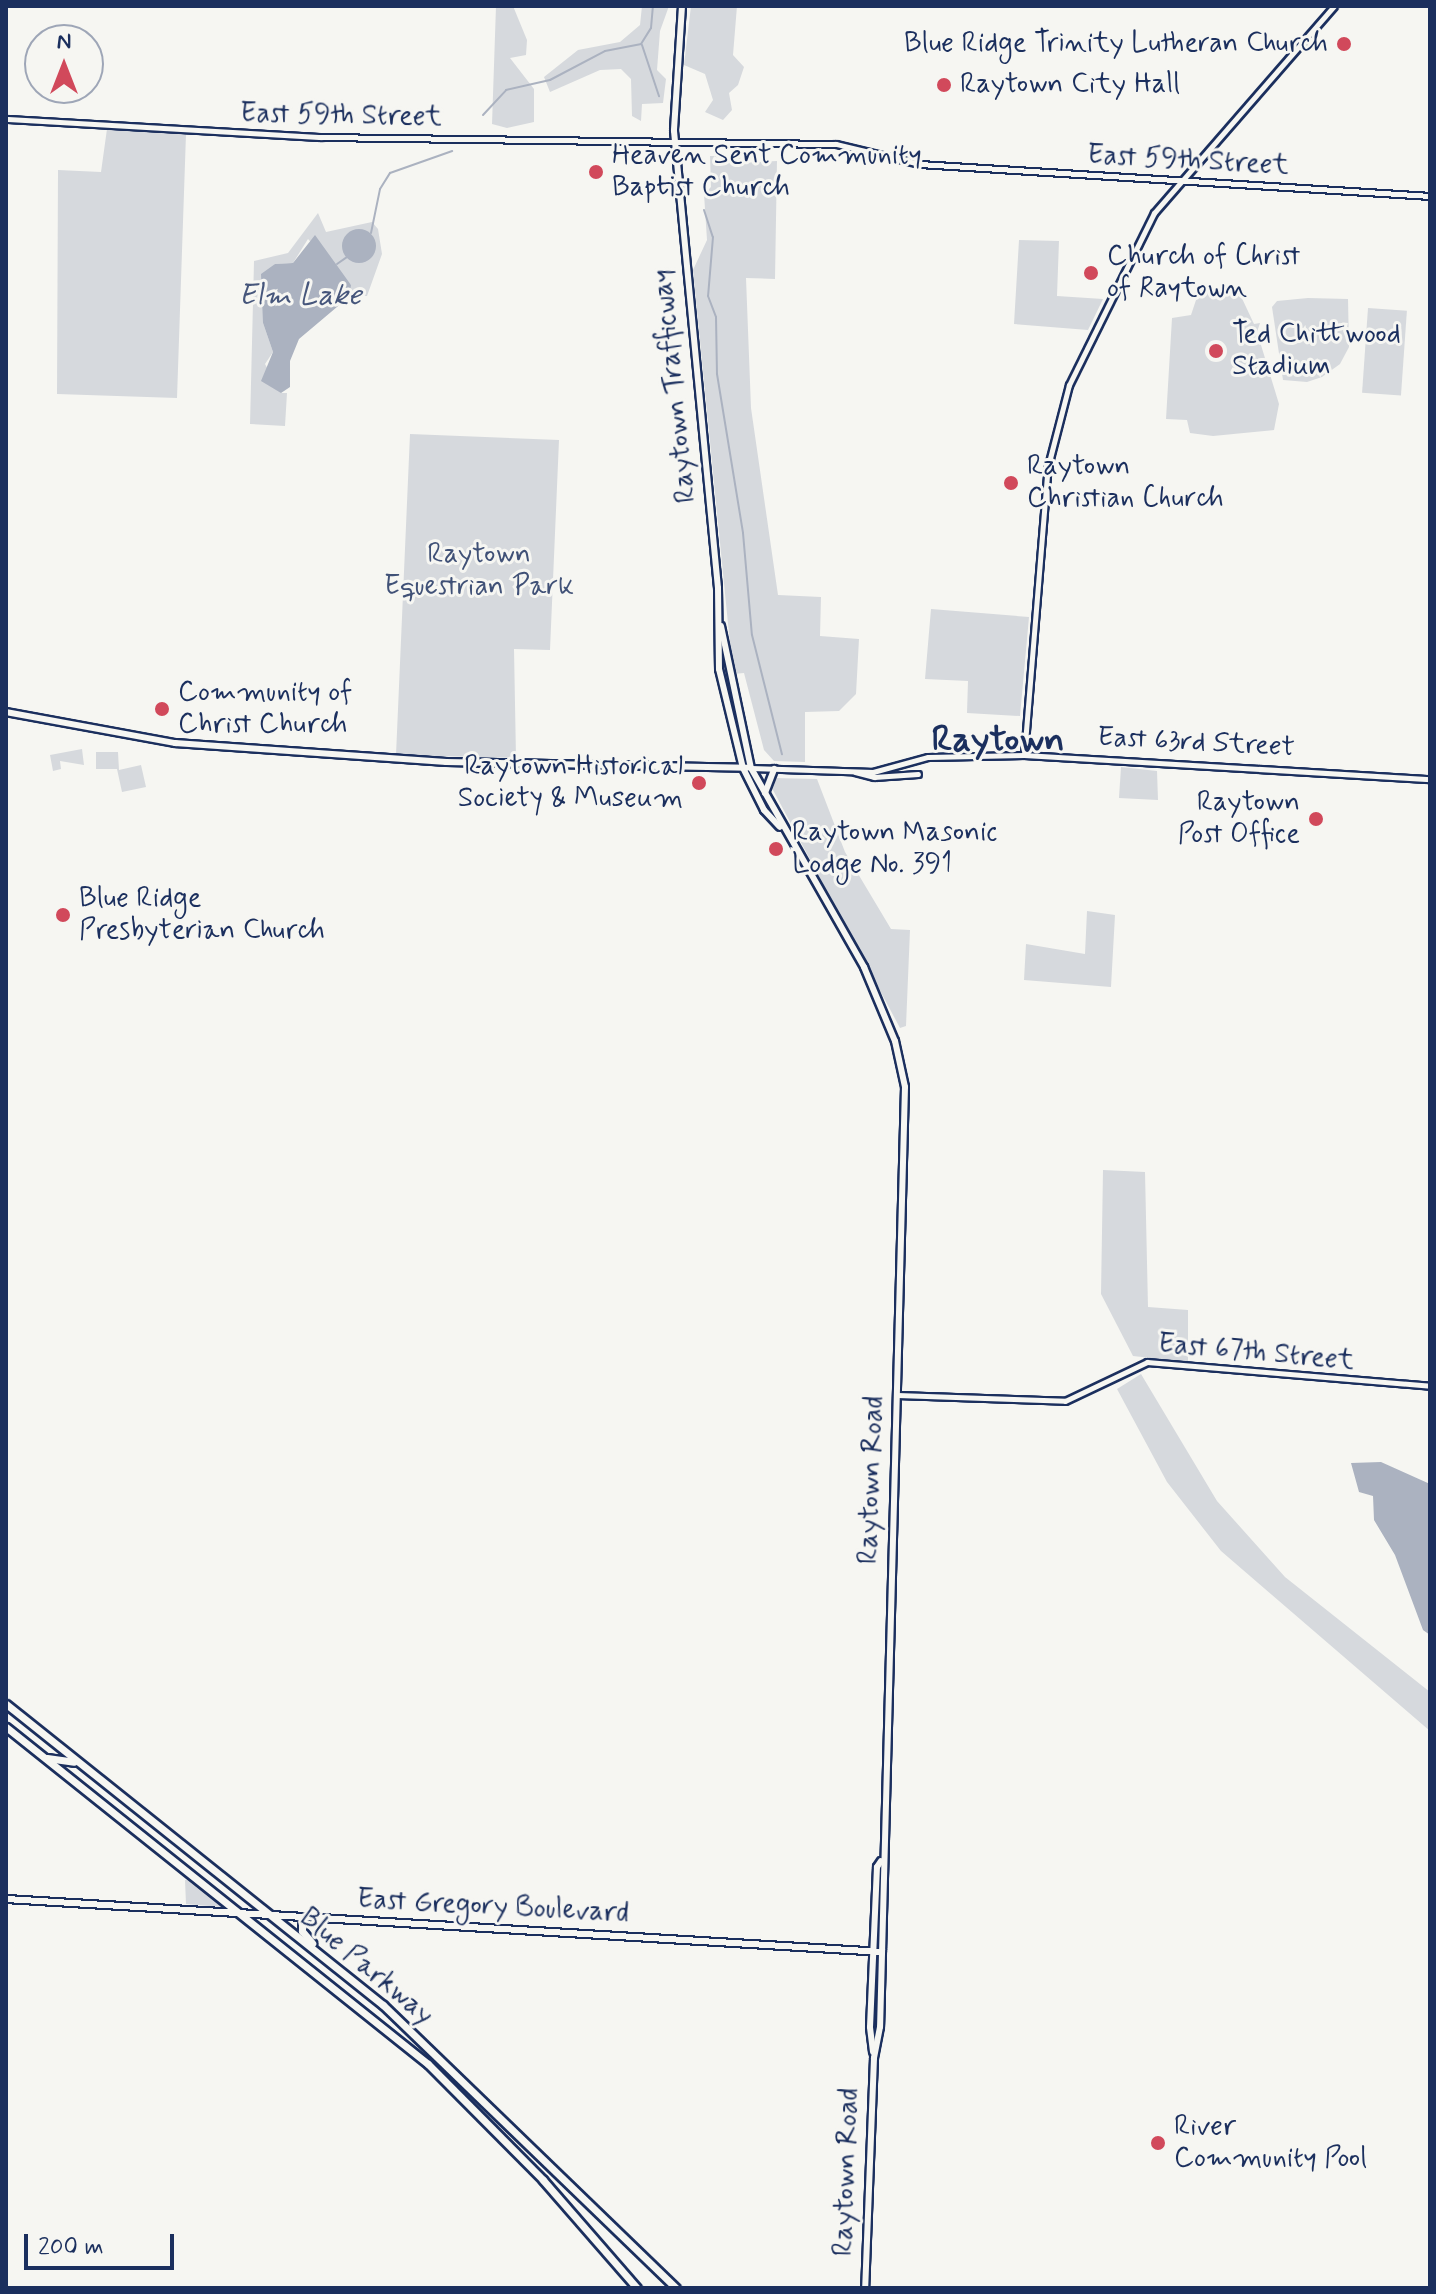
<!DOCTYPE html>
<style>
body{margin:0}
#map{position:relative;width:1436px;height:2294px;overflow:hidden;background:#f6f6f2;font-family:Mynerve,sans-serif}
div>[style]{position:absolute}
.green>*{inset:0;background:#d6d9dd;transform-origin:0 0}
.water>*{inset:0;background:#abb2c0}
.round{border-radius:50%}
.stream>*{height:2px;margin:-1px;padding:0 1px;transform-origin:1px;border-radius:1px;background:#abb2c0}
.roads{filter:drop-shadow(2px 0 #1b2f5e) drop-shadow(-2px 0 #1b2f5e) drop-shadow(0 2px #1b2f5e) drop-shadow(0 -2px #1b2f5e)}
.tertiary>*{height:5px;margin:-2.5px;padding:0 2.5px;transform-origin:2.5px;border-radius:2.5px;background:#f6f6f2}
.secondary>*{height:6px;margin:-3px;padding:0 3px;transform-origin:3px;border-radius:3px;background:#f6f6f2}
.trunk>*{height:7px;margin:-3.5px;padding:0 3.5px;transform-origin:3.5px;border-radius:3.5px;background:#f6f6f2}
.dots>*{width:22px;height:22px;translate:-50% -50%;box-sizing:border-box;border:4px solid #f6f6f2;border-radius:50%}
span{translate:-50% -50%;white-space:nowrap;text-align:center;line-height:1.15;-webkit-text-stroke:6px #f6f6f2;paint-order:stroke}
.poi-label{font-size:28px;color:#1b2f5e}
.right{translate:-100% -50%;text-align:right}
.left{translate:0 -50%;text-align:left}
.street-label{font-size:28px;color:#1b2f5e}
.park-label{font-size:28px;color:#405177}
.water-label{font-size:30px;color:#46567b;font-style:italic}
.district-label{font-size:36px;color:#1b2f5e;font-weight:700}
.frame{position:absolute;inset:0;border:8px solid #1b2f5e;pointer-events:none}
.north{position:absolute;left:24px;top:24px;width:80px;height:80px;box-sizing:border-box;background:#f6f6f2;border:2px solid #9ea6b7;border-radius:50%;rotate:0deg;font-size:22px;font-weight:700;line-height:32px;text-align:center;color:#1b2f5e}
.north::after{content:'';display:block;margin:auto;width:28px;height:36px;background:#d1495b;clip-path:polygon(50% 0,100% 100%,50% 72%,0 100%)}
.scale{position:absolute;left:24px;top:2234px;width:150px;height:36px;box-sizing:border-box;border:4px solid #1b2f5e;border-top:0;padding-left:10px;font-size:24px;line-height:28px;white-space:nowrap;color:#1b2f5e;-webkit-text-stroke:6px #f6f6f2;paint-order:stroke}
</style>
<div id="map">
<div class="green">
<i style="clip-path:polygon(496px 6px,513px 6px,527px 40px,526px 55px,510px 58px,534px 89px,534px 122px,507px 128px,492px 124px)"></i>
<i style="clip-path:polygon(642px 6px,669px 6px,660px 31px,657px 70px,666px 79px,663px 103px,642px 104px,641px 121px,632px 116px,631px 79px,621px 69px,600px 70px,550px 92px,544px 77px,578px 50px,620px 42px,640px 25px)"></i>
<i style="clip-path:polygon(691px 6px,737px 6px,733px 55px,744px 67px,738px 85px,729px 93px,732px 110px,723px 120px,705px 112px,713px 100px,705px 74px,684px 65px)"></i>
<i style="clip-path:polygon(107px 129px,186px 134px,177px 398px,57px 394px,58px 170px,101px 172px)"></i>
<i style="clip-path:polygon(710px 156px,740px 156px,741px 163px,777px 161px,775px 279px,746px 278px,751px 408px,778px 595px,821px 597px,820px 636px,859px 639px,856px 694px,839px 711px,805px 712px,805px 762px,774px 761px,764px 750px,744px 673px,733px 674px,693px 270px,707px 240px,704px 194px,711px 187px)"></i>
<i style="clip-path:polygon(318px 213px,326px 232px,372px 222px,378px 229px,382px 254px,367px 296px,350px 296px,351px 285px,308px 239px,293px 263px,275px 264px,263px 284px,263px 323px,273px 352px,265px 364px,281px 393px,287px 393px,285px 426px,250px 424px,254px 261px,288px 253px)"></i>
<i style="clip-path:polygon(1019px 240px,1059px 241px,1057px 296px,1103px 299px,1088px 330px,1014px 324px)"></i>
<i style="clip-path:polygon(1199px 291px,1239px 292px,1254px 324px,1260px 323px,1257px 332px,1279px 404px,1274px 430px,1213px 436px,1190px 433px,1187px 420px,1166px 419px,1172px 318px,1191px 315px)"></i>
<i style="clip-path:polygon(1308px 298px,1348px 299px,1349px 347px,1340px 364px,1322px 377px,1307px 382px,1283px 380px,1272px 307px,1277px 301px)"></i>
<i style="left:1368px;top:308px;width:39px;height:85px;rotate:4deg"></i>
<i style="clip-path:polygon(410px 434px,559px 440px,550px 650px,514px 649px,516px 758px,396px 755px)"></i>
<i style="clip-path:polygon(931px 609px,1029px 617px,1020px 716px,967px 713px,968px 681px,925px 679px)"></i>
<i style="clip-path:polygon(82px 749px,84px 765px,60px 761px,61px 769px,53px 771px,50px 755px)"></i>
<i style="clip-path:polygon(96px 752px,118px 752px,119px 770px,141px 765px,146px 787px,122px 792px,117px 769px,96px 769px)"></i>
<i style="clip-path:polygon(1121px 767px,1157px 771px,1158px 800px,1119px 798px)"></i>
<i style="clip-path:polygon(774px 778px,817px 779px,845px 852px,891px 929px,910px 930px,906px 1026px,900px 1028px,773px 790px)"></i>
<i style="clip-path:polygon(1087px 911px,1115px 915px,1111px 987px,1024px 980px,1026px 944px,1085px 954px)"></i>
<i style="clip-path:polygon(1103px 1170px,1145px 1172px,1148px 1307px,1188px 1310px,1188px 1362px,1133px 1356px,1101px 1294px)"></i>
<i style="clip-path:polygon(1141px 1374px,1217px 1501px,1285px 1577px,1430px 1692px,1430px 1731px,1221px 1551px,1167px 1482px,1117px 1389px)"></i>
<i style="clip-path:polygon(185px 1880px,187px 1880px,221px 1907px,186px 1904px)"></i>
</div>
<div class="water">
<i class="round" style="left:342px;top:229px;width:34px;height:34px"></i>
<i style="clip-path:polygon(315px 235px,351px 285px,350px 296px,299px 339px,290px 361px,290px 387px,281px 393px,261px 381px,273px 352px,263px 323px,261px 274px,275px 264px,293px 263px)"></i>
<i style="clip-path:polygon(1381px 1462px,1430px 1484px,1430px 1635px,1423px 1630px,1395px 1555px,1374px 1520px,1373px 1496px,1359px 1492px,1351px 1463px)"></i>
</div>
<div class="stream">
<i style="left:642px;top:45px;width:54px;rotate:71.6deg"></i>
<i style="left:483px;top:115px;width:34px;rotate:-47deg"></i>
<i style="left:506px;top:90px;width:45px;rotate:-12.8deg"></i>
<i style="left:550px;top:80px;width:62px;rotate:-27.8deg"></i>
<i style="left:605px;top:51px;width:37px;rotate:-11deg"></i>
<i style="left:641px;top:44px;width:19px;rotate:-58deg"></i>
<i style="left:651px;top:28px;width:22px;rotate:-85deg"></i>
<i style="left:704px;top:210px;width:28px;rotate:72deg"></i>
<i style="left:713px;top:237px;width:59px;rotate:94.8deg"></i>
<i style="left:708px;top:296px;width:22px;rotate:69deg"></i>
<i style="left:716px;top:317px;width:57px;rotate:89deg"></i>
<i style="left:717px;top:374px;width:161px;rotate:80.7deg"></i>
<i style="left:743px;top:533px;width:102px;rotate:85deg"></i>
<i style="left:752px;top:635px;width:123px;rotate:75.9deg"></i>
<i style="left:371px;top:233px;width:45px;rotate:-78.4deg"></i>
<i style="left:380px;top:189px;width:19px;rotate:-58deg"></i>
<i style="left:390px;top:173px;width:66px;rotate:-19.5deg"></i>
<i style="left:337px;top:264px;width:12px;rotate:-35deg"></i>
</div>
<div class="roads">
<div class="tertiary">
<i style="left:6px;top:119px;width:315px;rotate:3.3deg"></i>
<i style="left:320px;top:137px;width:516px;rotate:0.78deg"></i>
<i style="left:836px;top:144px;width:85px;rotate:13.5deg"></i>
<i style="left:919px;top:164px;width:512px;rotate:3.58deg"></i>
<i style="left:1024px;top:755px;width:290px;rotate:-85.3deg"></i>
<i style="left:1048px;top:466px;width:84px;rotate:-75.5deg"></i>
<i style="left:1069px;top:385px;width:192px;rotate:-63.7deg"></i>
<i style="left:1154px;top:213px;width:274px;rotate:-49deg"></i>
<i style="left:751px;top:768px;width:122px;rotate:1.9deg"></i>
<i style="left:873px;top:772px;width:57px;rotate:-15.3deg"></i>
<i style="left:928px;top:757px;width:96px;rotate:-1.2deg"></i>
<i style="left:1024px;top:755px;width:407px;rotate:3.4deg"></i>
<i style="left:855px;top:772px;width:20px;rotate:15deg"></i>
<i style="left:874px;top:777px;width:44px;rotate:-3.9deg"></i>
<i style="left:897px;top:1395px;width:168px;rotate:2deg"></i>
<i style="left:1065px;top:1401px;width:91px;rotate:-25.4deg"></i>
<i style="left:1147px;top:1362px;width:284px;rotate:4.8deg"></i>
</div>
<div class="secondary">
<i style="left:682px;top:6px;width:125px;rotate:93.7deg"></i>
<i style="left:674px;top:131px;width:459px;rotate:84.5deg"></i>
<i style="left:718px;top:588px;width:81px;rotate:89.3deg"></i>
<i style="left:719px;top:669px;width:102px;rotate:76.4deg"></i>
<i style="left:743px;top:768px;width:47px;rotate:63.4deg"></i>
<i style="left:764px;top:810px;width:23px;rotate:47deg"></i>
<i style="left:721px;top:626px;width:145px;rotate:78.1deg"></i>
<i style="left:751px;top:768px;width:229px;rotate:60.4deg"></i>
<i style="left:864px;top:967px;width:80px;rotate:67.3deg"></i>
<i style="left:895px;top:1041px;width:47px;rotate:77.7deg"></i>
<i style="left:905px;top:1087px;width:940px;rotate:91.52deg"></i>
<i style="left:880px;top:2027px;width:32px;rotate:101deg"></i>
<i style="left:874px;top:2058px;width:230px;rotate:92.2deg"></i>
<i style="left:6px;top:712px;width:172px;rotate:10.4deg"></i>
<i style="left:175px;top:743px;width:272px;rotate:4deg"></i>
<i style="left:446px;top:762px;width:301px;rotate:1.1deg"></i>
<i style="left:765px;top:793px;width:26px;rotate:-69deg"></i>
<i style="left:6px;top:1899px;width:878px;rotate:3.46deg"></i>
<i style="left:873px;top:2052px;width:25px;rotate:-97deg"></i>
<i style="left:870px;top:2027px;width:160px;rotate:-87.5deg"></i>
<i style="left:877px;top:1867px;width:7px;rotate:-56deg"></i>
</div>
<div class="trunk">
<i style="left:6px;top:1704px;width:482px;rotate:38.6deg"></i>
<i style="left:383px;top:2005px;width:407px;rotate:44deg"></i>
<i style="left:6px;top:1727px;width:540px;rotate:38.61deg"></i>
<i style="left:428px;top:2064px;width:163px;rotate:45.2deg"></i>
<i style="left:543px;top:2180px;width:143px;rotate:49deg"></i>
<i style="left:47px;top:1758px;width:27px;rotate:8deg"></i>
<i style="left:302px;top:1918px;width:13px;rotate:90deg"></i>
<i style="left:302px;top:1931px;width:16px;rotate:50deg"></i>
</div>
</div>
<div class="dots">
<i style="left:1344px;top:44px;background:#d1495b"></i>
<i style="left:944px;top:85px;background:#d1495b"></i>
<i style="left:596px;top:172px;background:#d1495b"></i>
<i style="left:1091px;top:273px;background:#d1495b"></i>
<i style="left:1216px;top:351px;background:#d1495b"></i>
<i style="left:1011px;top:483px;background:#d1495b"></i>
<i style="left:162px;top:709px;background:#d1495b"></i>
<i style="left:699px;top:783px;background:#d1495b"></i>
<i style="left:1316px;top:819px;background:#d1495b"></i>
<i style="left:776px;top:849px;background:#d1495b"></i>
<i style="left:63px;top:915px;background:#d1495b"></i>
<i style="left:1158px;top:2143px;background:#d1495b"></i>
</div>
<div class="poi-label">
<span class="right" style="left:1328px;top:44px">Blue Ridge Trinity Lutheran Church</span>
<span class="left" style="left:960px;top:85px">Raytown City Hall</span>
<span class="left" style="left:612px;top:172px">Heaven Sent Community<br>Baptist Church</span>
<span class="left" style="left:1107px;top:273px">Church of Christ<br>of Raytown</span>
<span class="left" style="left:1232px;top:351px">Ted Chittwood<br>Stadium</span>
<span class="left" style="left:1027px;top:483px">Raytown<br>Christian Church</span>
<span class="left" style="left:178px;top:709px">Community of<br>Christ Church</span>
<span class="right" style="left:683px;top:783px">Raytown Historical<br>Society &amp; Museum</span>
<span class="right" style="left:1300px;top:819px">Raytown<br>Post Office</span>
<span class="left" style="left:792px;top:849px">Raytown Masonic<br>Lodge No. 391</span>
<span class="left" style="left:79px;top:915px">Blue Ridge<br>Presbyterian Church</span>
<span class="left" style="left:1174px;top:2143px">River<br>Community Pool</span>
</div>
<div class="street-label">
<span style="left:341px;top:116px;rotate:1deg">East 59th Street</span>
<span style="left:1188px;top:161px;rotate:3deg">East 59th Street</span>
<span style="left:675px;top:386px;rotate:-96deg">Raytown Trafficway</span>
<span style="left:1196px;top:743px;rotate:3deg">East 63rd Street</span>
<span style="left:1256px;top:1353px;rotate:5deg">East 67th Street</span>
<span style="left:872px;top:1480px;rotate:-88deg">Raytown Road</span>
<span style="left:493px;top:1907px;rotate:3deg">East Gregory Boulevard</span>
<span style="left:366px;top:1967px;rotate:40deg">Blue Parkway</span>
<span style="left:847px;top:2172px;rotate:-88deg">Raytown Road</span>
</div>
<div class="park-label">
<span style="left:479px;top:571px">Raytown<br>Equestrian Park</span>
</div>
<div class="water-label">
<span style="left:300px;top:296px">Elm Lake</span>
</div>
<div class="district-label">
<span style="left:998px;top:741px">Raytown</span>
</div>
<div class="frame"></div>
<div class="north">N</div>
<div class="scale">200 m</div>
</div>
